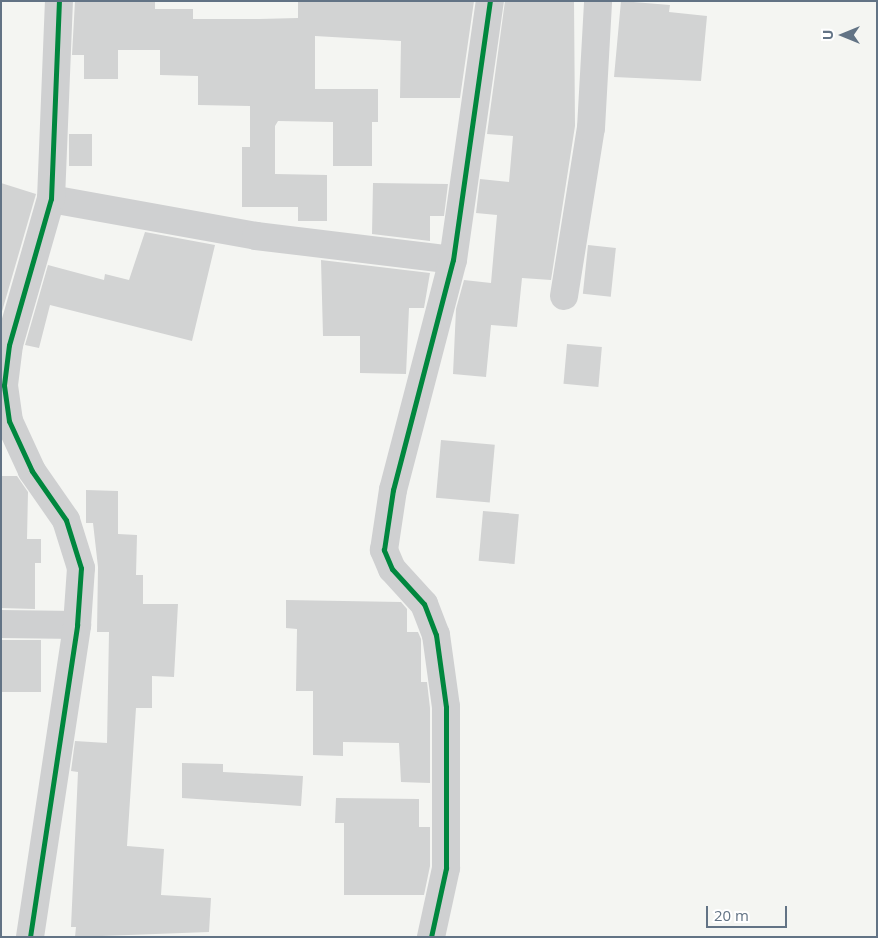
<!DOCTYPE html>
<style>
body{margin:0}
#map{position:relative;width:878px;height:938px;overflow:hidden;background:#f4f5f2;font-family:"Open Sans",sans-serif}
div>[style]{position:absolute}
.building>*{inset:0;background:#d2d3d3;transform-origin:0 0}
.minor>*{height:28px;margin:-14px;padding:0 14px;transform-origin:14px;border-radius:14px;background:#cfd0d1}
.cycleway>*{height:5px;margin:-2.5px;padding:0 2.5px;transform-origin:2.5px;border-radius:2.5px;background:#00873e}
span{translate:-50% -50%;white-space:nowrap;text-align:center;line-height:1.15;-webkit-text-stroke:5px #fff;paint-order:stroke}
.frame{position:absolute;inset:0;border:2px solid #627385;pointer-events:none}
.north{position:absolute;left:818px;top:10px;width:50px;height:50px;-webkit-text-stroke:4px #fff;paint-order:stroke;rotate:270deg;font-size:14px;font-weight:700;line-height:20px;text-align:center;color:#627385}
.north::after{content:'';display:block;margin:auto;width:18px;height:22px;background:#627385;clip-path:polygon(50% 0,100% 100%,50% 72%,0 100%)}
.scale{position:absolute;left:706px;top:906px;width:81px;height:22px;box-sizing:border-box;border:2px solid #627385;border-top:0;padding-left:6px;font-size:15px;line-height:18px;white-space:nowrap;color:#627385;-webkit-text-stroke:4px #fff;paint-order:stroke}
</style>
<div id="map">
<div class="building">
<i style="clip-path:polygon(75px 1px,155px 1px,155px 9px,193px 9px,193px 19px,259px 19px,298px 18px,298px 1px,474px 1px,460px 98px,400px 98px,401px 41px,315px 36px,315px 89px,378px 89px,378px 122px,372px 122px,372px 166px,333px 166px,333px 122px,278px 121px,275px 126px,275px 174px,327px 175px,327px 221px,298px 221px,298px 207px,242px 207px,242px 147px,250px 147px,250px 106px,198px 105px,198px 76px,160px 75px,160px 50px,118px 50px,118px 79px,84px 79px,84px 55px,72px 55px)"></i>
<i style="clip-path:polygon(505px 1px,574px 1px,575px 126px,551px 280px,522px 278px,517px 327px,491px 325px,486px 377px,453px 374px,456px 309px,464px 280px,491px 283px,497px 215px,476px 213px,480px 179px,509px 182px,513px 136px,487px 134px)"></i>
<i style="clip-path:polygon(621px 1px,670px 5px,669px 12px,707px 16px,701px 81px,614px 77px)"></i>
<i style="left:69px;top:134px;width:23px;height:32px"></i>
<i style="clip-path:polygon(1px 183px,36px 194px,1px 315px)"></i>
<i style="clip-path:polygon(373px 183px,448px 184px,444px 216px,430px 216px,430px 241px,372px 234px)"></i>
<i style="clip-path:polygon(145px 232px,215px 245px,192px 341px,50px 305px,39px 348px,25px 345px,48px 265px,104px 280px,105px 274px,129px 280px)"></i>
<i style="left:588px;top:245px;width:28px;height:49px;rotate:6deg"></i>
<i style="clip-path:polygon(321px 260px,430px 273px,424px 308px,409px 308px,406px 374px,360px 373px,360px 336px,323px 336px)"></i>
<i style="left:567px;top:344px;width:35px;height:40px;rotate:5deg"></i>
<i style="left:441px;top:440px;width:54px;height:58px;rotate:5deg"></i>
<i style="clip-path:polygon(1px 476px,17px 476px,28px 492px,27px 539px,41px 539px,41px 563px,35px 563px,35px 609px,1px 608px)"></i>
<i style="clip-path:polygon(86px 490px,118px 491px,118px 534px,137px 535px,136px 575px,143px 575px,143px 604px,178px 604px,174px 677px,152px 676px,152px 708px,136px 708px,127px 846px,164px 849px,161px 895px,211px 898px,209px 932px,75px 937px,76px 927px,71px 927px,78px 772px,71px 771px,75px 741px,107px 743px,109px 632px,97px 632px,98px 567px,93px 523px,86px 523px)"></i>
<i style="left:483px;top:511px;width:36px;height:50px;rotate:5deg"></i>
<i style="clip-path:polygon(286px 600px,401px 602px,407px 609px,407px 632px,418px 632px,421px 639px,421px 682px,427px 682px,430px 708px,430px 783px,401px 782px,399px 743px,343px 742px,343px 756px,313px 755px,313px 691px,296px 691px,297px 629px,286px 628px)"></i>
<i style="left:1px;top:640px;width:40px;height:52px"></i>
<i style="clip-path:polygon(182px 763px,223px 764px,223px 772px,303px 776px,301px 806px,182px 798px)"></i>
<i style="clip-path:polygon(336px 798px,419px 799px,419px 827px,430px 827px,430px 866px,424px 895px,344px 895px,344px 823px,335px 823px)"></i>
</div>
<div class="minor">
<i style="left:51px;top:199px;width:208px;rotate:10.2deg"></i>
<i style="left:256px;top:236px;width:198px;rotate:6.9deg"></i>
<i style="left:564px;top:296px;width:170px;rotate:-80.9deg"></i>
<i style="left:591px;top:128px;width:127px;rotate:-86.8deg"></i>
<i style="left:1px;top:624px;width:76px;rotate:0.8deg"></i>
<i style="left:30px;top:937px;width:316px;rotate:-81.4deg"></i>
<i style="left:77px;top:625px;width:57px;rotate:-86deg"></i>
<i style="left:81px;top:568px;width:50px;rotate:-107.4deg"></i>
<i style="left:66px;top:520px;width:60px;rotate:-124.8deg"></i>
<i style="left:32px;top:471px;width:55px;rotate:-114.7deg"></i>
<i style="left:9px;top:421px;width:36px;rotate:-98deg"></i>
<i style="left:4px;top:385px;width:40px;rotate:-82.9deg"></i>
<i style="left:9px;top:345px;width:152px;rotate:-74deg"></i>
<i style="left:51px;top:199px;width:198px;rotate:-87.7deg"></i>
<i style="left:431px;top:937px;width:71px;rotate:-77.7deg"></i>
<i style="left:446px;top:868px;width:161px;rotate:-90deg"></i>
<i style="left:446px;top:707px;width:73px;rotate:-97.9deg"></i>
<i style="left:436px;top:635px;width:33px;rotate:-111deg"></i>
<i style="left:424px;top:604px;width:47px;rotate:-132.4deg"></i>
<i style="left:392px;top:569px;width:21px;rotate:-113deg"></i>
<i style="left:384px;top:550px;width:61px;rotate:-81.5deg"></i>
<i style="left:393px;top:490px;width:238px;rotate:-75.4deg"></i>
<i style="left:453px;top:260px;width:262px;rotate:-81.9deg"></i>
</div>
<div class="cycleway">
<i style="left:30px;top:937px;width:316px;rotate:-81.4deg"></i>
<i style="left:77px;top:625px;width:57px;rotate:-86deg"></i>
<i style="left:81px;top:568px;width:50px;rotate:-107.4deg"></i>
<i style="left:66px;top:520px;width:60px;rotate:-124.8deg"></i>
<i style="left:32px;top:471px;width:55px;rotate:-114.7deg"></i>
<i style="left:9px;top:421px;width:36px;rotate:-98deg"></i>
<i style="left:4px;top:385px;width:40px;rotate:-82.9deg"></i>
<i style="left:9px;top:345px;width:152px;rotate:-74deg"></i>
<i style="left:51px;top:199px;width:198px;rotate:-87.7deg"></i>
<i style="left:431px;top:937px;width:71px;rotate:-77.7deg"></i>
<i style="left:446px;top:868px;width:161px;rotate:-90deg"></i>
<i style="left:446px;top:707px;width:73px;rotate:-97.9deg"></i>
<i style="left:436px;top:635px;width:33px;rotate:-111deg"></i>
<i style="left:424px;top:604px;width:47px;rotate:-132.4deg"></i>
<i style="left:392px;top:569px;width:21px;rotate:-113deg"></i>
<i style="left:384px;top:550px;width:61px;rotate:-81.5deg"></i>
<i style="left:393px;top:490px;width:238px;rotate:-75.4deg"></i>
<i style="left:453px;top:260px;width:262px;rotate:-81.9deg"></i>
</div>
<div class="frame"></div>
<div class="north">U</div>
<div class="scale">20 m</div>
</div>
